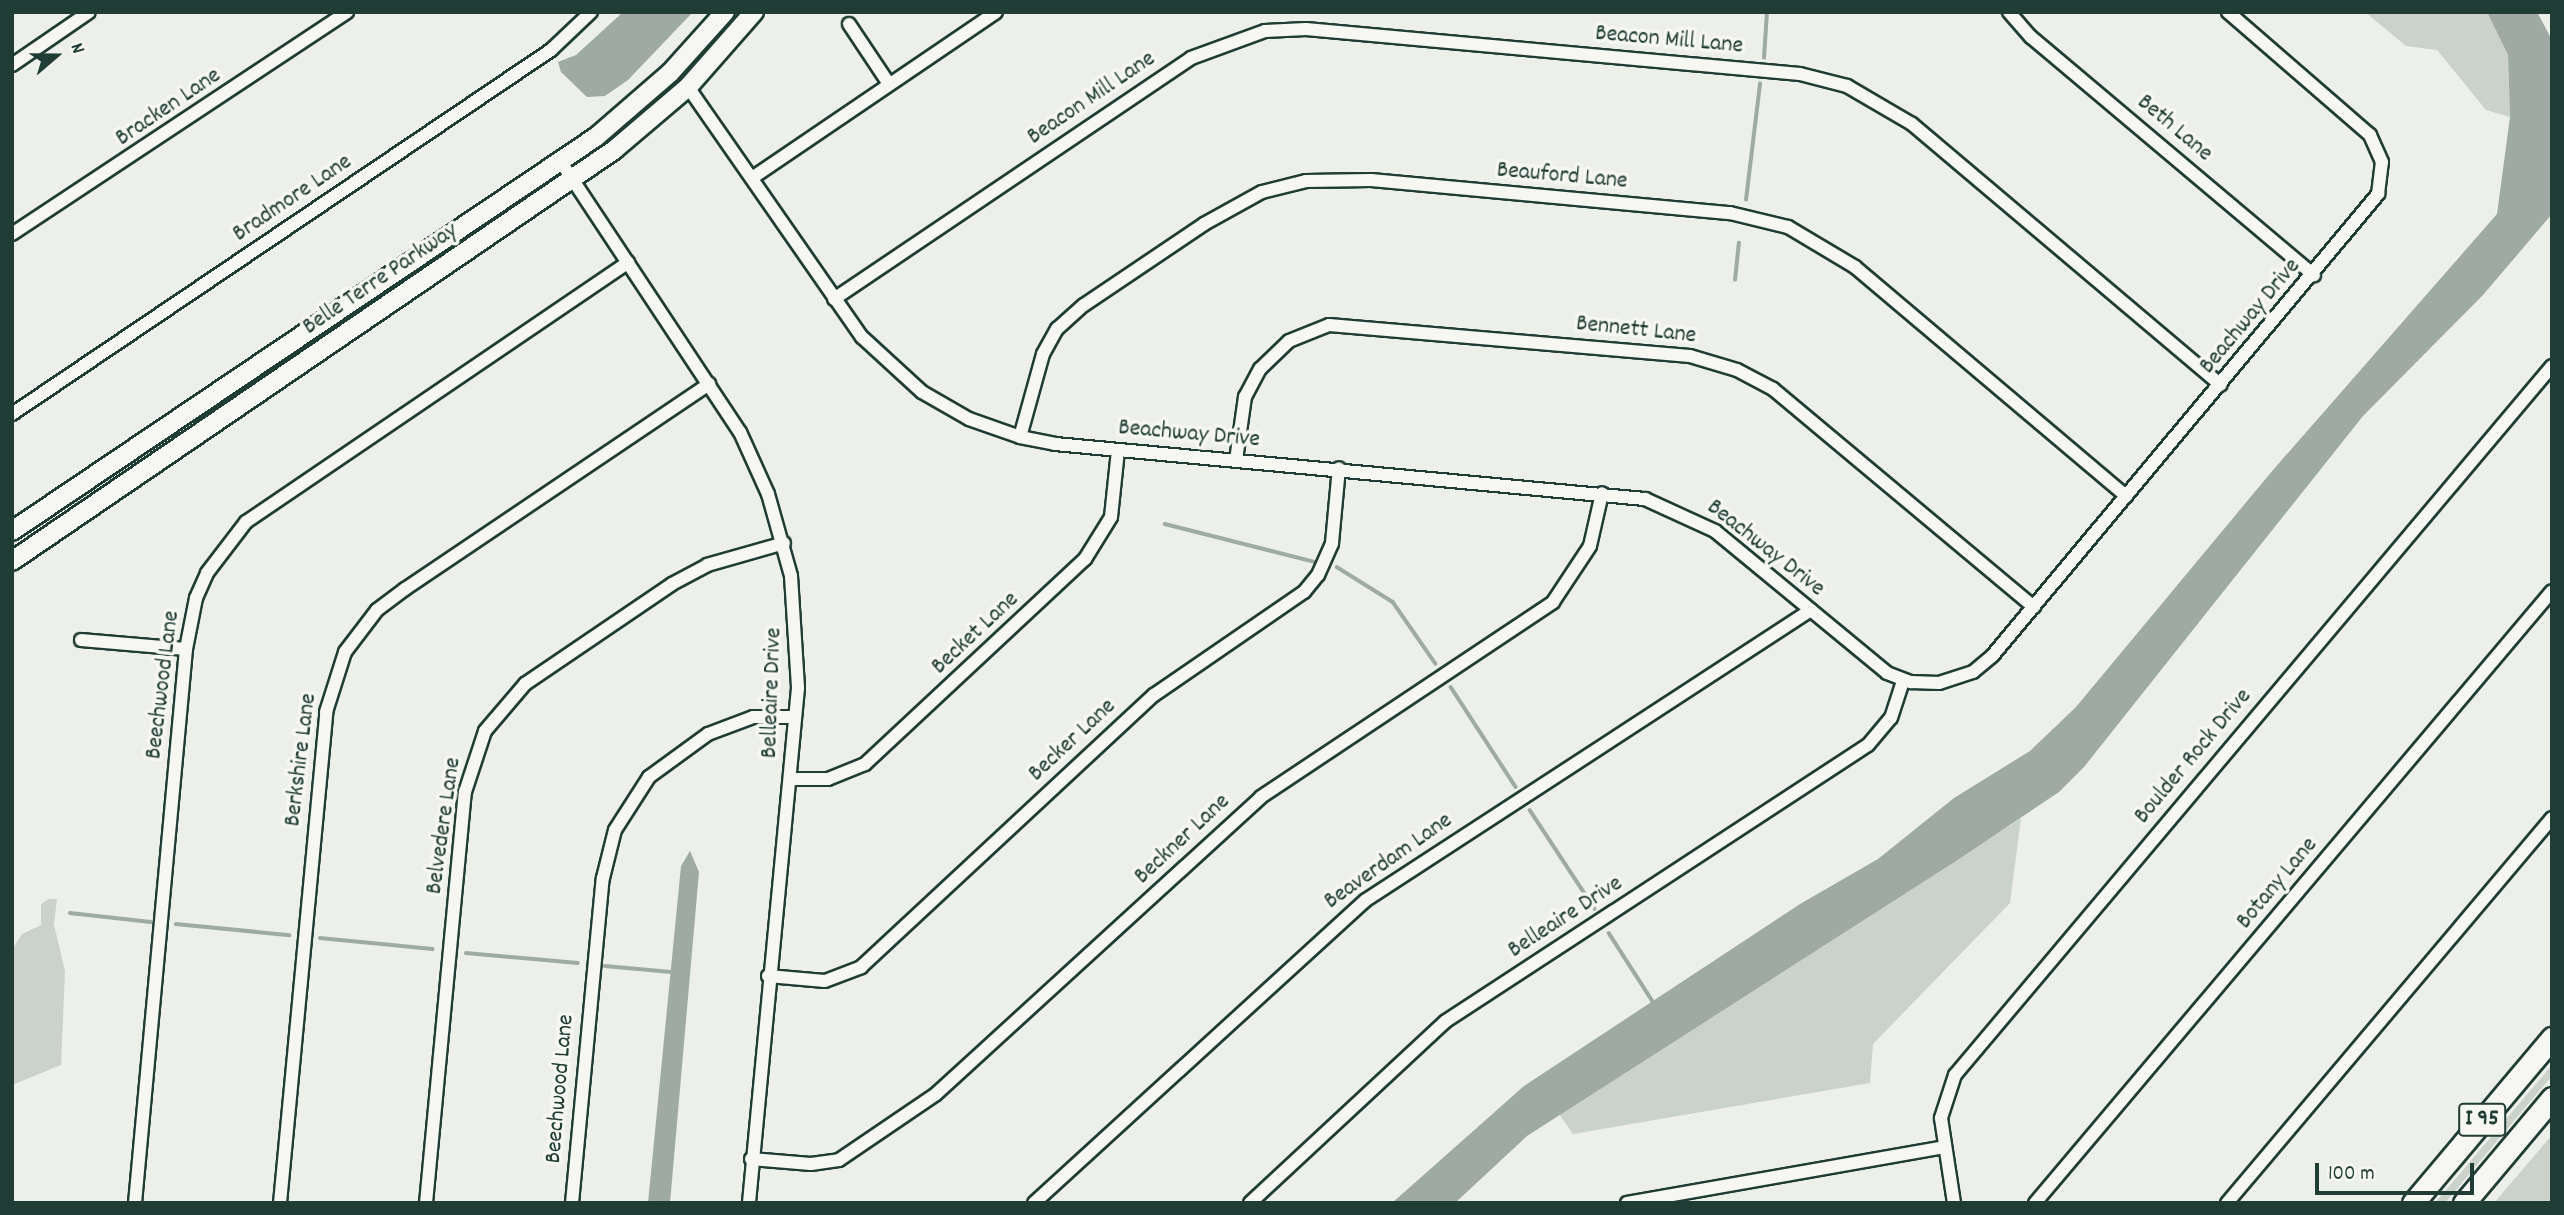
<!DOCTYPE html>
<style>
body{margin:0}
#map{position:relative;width:2564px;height:1215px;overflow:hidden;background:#edefea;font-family:Dekko,sans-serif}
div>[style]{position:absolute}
.green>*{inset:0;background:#cbd2cc}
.water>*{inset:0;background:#9faaa4}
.stream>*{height:3.5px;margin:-1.75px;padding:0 1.75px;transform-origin:1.75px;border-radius:1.75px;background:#9faaa4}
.roads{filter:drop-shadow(2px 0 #1f3d34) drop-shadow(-2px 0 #1f3d34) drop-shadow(0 2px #1f3d34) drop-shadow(0 -2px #1f3d34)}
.minor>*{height:12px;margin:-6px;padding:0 6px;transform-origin:6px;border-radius:6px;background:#f6f6f2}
.secondary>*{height:18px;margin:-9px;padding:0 9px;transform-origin:9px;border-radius:9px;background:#f6f6f2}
.motorway>*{height:21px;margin:-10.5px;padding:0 10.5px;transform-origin:10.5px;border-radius:10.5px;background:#f6f6f2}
span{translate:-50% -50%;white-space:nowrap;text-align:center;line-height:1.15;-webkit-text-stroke:7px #f6f6f2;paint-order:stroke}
.shield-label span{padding:2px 5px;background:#f6f6f2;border:2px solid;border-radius:5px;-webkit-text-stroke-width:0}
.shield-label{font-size:23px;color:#1f3d34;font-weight:700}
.street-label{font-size:24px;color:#1f3d34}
.frame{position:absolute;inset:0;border:14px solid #1f3d34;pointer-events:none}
.north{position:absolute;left:21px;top:21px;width:70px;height:70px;-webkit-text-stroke:5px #f6f6f2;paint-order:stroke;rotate:70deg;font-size:19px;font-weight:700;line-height:28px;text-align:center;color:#1f3d34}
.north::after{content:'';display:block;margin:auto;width:24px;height:32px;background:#1f3d34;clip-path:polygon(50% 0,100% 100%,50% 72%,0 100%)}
.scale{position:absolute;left:2315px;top:1163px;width:159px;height:32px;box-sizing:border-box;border:4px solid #1f3d34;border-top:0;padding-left:9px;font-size:21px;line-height:24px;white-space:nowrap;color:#1f3d34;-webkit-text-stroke:5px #f6f6f2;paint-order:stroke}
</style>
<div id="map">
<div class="green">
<i style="clip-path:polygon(2365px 12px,2487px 12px,2508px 55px,2510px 117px,2486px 110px,2437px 50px,2406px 46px)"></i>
<i style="clip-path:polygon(2021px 818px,2010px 903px,1873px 1044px,1870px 1083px,1573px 1134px,1559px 1114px)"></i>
<i style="clip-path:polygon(49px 899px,57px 899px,54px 925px,65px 971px,61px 1065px,12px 1085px,12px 950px,22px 934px,41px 925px,41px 904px)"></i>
<i style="clip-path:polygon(2552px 1065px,2552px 1076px,2445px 1203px,2435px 1203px)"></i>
<i style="clip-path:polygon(2552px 1135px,2552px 1203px,2494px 1203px)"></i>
</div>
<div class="water">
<i style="clip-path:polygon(623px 12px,693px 12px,628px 80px,605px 96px,587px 97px,561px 72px,558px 62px,576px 55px)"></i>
<i style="clip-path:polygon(2487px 12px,2537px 12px,2552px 40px,2552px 214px,2483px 295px,2363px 416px,2084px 767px,2059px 792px,1956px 861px,1527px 1136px,1455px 1203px,1392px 1203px,1524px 1086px,1800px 904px,1878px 859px,1954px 798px,2030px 751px,2076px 707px,2273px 470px,2497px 214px,2510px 117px,2508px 55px)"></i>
<i style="clip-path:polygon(690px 851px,699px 872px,670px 1203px,648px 1203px,681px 866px)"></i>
</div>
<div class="stream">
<i style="left:1764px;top:58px;width:46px;rotate:-86.3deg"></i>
<i style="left:1746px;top:200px;width:117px;rotate:-83.1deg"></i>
<i style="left:1735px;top:280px;width:37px;rotate:-84deg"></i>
<i style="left:1165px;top:524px;width:155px;rotate:14.2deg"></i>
<i style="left:1337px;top:567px;width:66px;rotate:32deg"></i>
<i style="left:1393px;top:602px;width:75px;rotate:55.3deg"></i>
<i style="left:1451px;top:687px;width:119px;rotate:57deg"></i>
<i style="left:1530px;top:810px;width:118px;rotate:56.7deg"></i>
<i style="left:70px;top:913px;width:81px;rotate:6.3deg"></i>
<i style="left:176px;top:924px;width:114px;rotate:5.6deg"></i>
<i style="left:1609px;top:933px;width:83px;rotate:57.3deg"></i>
<i style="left:320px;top:938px;width:113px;rotate:5.6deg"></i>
<i style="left:466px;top:953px;width:112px;rotate:5.1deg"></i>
<i style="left:605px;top:966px;width:66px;rotate:5.2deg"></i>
</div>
<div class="roads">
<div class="minor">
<i style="left:2009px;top:12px;width:33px;rotate:49deg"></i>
<i style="left:2031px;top:37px;width:370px;rotate:40.1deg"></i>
<i style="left:849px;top:24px;width:72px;rotate:56.3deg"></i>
<i style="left:12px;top:65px;width:93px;rotate:-34.5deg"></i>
<i style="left:688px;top:87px;width:305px;rotate:55.2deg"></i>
<i style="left:862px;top:337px;width:81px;rotate:42.5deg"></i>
<i style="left:922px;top:392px;width:54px;rotate:29.9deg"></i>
<i style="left:969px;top:419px;width:54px;rotate:19.4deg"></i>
<i style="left:1020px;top:437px;width:36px;rotate:11deg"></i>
<i style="left:1055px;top:444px;width:593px;rotate:5.33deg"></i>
<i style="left:1645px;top:499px;width:77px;rotate:24.6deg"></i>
<i style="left:1715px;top:531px;width:223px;rotate:39.5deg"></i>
<i style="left:1887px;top:673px;width:26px;rotate:21deg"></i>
<i style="left:1911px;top:682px;width:28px;rotate:2deg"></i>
<i style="left:1939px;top:683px;width:36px;rotate:-18deg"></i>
<i style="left:1973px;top:672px;width:26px;rotate:-40deg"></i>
<i style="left:1993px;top:655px;width:601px;rotate:-50.13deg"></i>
<i style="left:2378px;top:194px;width:32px;rotate:-83deg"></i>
<i style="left:2382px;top:162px;width:30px;rotate:-114deg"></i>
<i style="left:2370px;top:135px;width:188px;rotate:-139.1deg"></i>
<i style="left:561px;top:162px;width:324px;rotate:56.5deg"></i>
<i style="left:740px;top:432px;width:68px;rotate:65.7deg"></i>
<i style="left:768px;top:494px;width:85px;rotate:74.3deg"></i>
<i style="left:791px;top:576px;width:112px;rotate:86.4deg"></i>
<i style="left:798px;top:688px;width:517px;rotate:95.44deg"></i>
<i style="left:752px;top:178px;width:295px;rotate:-34.2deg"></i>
<i style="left:12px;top:234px;width:402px;rotate:-33.5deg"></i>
<i style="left:834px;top:299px;width:431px;rotate:-34deg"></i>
<i style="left:1191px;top:58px;width:79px;rotate:-20deg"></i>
<i style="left:1265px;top:31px;width:41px;rotate:-2.8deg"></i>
<i style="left:1306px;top:29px;width:496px;rotate:5.2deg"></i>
<i style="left:1800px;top:74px;width:49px;rotate:14.3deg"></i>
<i style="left:1847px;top:86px;width:75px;rotate:30.3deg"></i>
<i style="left:1912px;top:124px;width:404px;rotate:40.2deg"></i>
<i style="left:12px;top:414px;width:650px;rotate:-34.03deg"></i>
<i style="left:551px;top:50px;width:55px;rotate:-43.5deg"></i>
<i style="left:1020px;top:437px;width:86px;rotate:-74.5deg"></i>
<i style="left:1043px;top:354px;width:29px;rotate:-61deg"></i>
<i style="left:1057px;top:329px;width:36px;rotate:-42deg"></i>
<i style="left:1084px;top:305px;width:145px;rotate:-34deg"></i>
<i style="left:1204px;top:224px;width:66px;rotate:-28.9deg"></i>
<i style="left:1262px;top:192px;width:45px;rotate:-14deg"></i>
<i style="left:1306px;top:181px;width:65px;rotate:-0.9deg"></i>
<i style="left:1371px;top:180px;width:361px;rotate:5.3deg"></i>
<i style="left:1730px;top:213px;width:60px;rotate:13.6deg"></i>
<i style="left:1788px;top:227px;width:78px;rotate:30.8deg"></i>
<i style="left:1855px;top:267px;width:355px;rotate:40.2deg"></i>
<i style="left:1236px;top:460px;width:64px;rotate:-81.9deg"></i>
<i style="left:1245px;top:397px;width:32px;rotate:-62deg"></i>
<i style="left:1260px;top:369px;width:40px;rotate:-44deg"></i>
<i style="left:1289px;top:341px;width:43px;rotate:-21.8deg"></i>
<i style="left:1329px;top:325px;width:362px;rotate:4.9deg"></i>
<i style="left:1690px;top:356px;width:49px;rotate:16.6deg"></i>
<i style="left:1737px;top:370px;width:41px;rotate:27.8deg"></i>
<i style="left:1773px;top:389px;width:340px;rotate:39.9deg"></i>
<i style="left:81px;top:640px;width:105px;rotate:4.9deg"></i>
<i style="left:790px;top:779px;width:38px"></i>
<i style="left:828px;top:779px;width:40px;rotate:-22deg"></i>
<i style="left:865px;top:764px;width:301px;rotate:-43deg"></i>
<i style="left:1085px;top:559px;width:49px;rotate:-58.2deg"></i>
<i style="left:1111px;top:517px;width:67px;rotate:-84deg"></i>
<i style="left:768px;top:976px;width:57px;rotate:5deg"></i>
<i style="left:825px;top:981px;width:39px;rotate:-21deg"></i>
<i style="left:861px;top:967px;width:400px;rotate:-42.9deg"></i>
<i style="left:1154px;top:695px;width:182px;rotate:-34.5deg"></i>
<i style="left:1304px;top:592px;width:22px;rotate:-51deg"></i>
<i style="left:1318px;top:575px;width:35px;rotate:-66deg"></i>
<i style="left:1332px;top:543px;width:75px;rotate:-84.7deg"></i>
<i style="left:751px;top:1159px;width:60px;rotate:4.8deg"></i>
<i style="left:811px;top:1164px;width:28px;rotate:-8deg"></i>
<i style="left:839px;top:1160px;width:117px;rotate:-34.2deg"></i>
<i style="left:936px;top:1094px;width:440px;rotate:-42.4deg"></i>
<i style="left:1261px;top:797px;width:351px;rotate:-33.7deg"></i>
<i style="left:1553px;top:602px;width:67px;rotate:-56.5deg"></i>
<i style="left:1590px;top:546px;width:54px;rotate:-77.2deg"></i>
<i style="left:135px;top:1203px;width:556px;rotate:-84.74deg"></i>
<i style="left:186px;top:649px;width:52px;rotate:-78.9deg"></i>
<i style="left:196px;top:598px;width:27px;rotate:-66deg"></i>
<i style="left:207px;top:573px;width:64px;rotate:-52.6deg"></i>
<i style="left:246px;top:522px;width:462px;rotate:-34.2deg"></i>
<i style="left:280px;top:1203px;width:493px;rotate:-84.6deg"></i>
<i style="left:326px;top:712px;width:63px;rotate:-72.4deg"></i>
<i style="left:345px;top:652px;width:53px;rotate:-52.7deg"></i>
<i style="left:377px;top:610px;width:35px;rotate:-37deg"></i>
<i style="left:405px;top:589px;width:367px;rotate:-34deg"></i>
<i style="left:426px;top:1203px;width:413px;rotate:-84.6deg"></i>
<i style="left:465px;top:792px;width:64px;rotate:-71.8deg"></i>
<i style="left:485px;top:731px;width:62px;rotate:-49.6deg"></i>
<i style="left:525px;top:684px;width:178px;rotate:-34.2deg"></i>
<i style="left:672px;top:584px;width:40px;rotate:-28deg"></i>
<i style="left:707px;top:565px;width:80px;rotate:-15.9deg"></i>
<i style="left:572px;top:1203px;width:326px;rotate:-84.6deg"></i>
<i style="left:603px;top:878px;width:49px;rotate:-76deg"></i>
<i style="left:615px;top:830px;width:63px;rotate:-57.3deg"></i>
<i style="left:649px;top:777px;width:73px;rotate:-36.1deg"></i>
<i style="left:708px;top:734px;width:48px;rotate:-20.7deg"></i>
<i style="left:753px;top:717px;width:42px"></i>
<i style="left:1034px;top:1203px;width:449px;rotate:-42.4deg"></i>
<i style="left:1366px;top:900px;width:531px;rotate:-33.09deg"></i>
<i style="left:1250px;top:1203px;width:267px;rotate:-42.9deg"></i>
<i style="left:1446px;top:1021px;width:504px;rotate:-33.19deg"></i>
<i style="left:1868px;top:745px;width:35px;rotate:-50deg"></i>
<i style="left:1891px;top:718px;width:40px;rotate:-72deg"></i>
<i style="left:1627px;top:1203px;width:322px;rotate:-10deg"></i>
<i style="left:1954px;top:1203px;width:86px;rotate:-98.7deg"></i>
<i style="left:1941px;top:1118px;width:45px;rotate:-72deg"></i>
<i style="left:1955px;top:1075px;width:927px;rotate:-49.9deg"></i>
<i style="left:2035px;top:1203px;width:801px;rotate:-49.81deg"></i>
<i style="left:2227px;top:1203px;width:504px;rotate:-49.83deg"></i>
</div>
<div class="secondary">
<i style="left:12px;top:531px;width:704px;rotate:-34.01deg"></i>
<i style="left:596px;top:137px;width:98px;rotate:-40.9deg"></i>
<i style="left:670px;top:73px;width:82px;rotate:-48deg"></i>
<i style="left:12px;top:561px;width:729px;rotate:-34.32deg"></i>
<i style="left:614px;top:150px;width:97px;rotate:-40.4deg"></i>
<i style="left:688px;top:87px;width:100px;rotate:-48.7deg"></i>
</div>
<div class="motorway">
<i style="left:2413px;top:1203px;width:216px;rotate:-49.9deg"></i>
<i style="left:2464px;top:1203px;width:137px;rotate:-50deg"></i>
</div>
</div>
<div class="shield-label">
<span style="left:2482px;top:1120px">I 95</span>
</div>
<div class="street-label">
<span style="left:1669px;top:41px;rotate:5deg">Beacon Mill Lane</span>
<span style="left:1092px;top:99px;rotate:-34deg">Beacon Mill Lane</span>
<span style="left:169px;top:108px;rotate:-34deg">Bracken Lane</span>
<span style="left:2174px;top:129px;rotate:40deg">Beth Lane</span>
<span style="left:1562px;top:177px;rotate:5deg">Beauford Lane</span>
<span style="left:293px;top:199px;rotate:-34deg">Bradmore Lane</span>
<span style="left:381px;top:280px;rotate:-34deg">Belle Terre Parkway</span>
<span style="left:2251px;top:317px;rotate:-50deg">Beachway Drive</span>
<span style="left:1636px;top:331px;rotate:6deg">Bennett Lane</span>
<span style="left:1189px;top:435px;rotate:5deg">Beachway Drive</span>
<span style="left:1765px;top:549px;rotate:38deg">Beachway Drive</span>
<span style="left:976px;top:634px;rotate:-43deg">Becket Lane</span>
<span style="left:164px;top:685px;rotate:-83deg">Beechwood Lane</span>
<span style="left:773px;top:693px;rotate:-88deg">Belleaire Drive</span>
<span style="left:1073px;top:741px;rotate:-43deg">Becker Lane</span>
<span style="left:2194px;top:757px;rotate:-50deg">Boulder Rock Drive</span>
<span style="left:302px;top:760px;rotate:-83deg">Berkshire Lane</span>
<span style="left:445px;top:826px;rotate:-82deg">Belvedere Lane</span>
<span style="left:1183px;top:840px;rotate:-43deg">Beckner Lane</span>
<span style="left:1389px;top:862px;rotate:-35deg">Beaverdam Lane</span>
<span style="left:2278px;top:884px;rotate:-50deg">Botany Lane</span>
<span style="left:1566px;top:918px;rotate:-33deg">Belleaire Drive</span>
<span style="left:561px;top:1089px;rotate:-85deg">Beechwood Lane</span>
</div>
<div class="frame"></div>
<div class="north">N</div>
<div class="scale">100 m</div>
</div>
